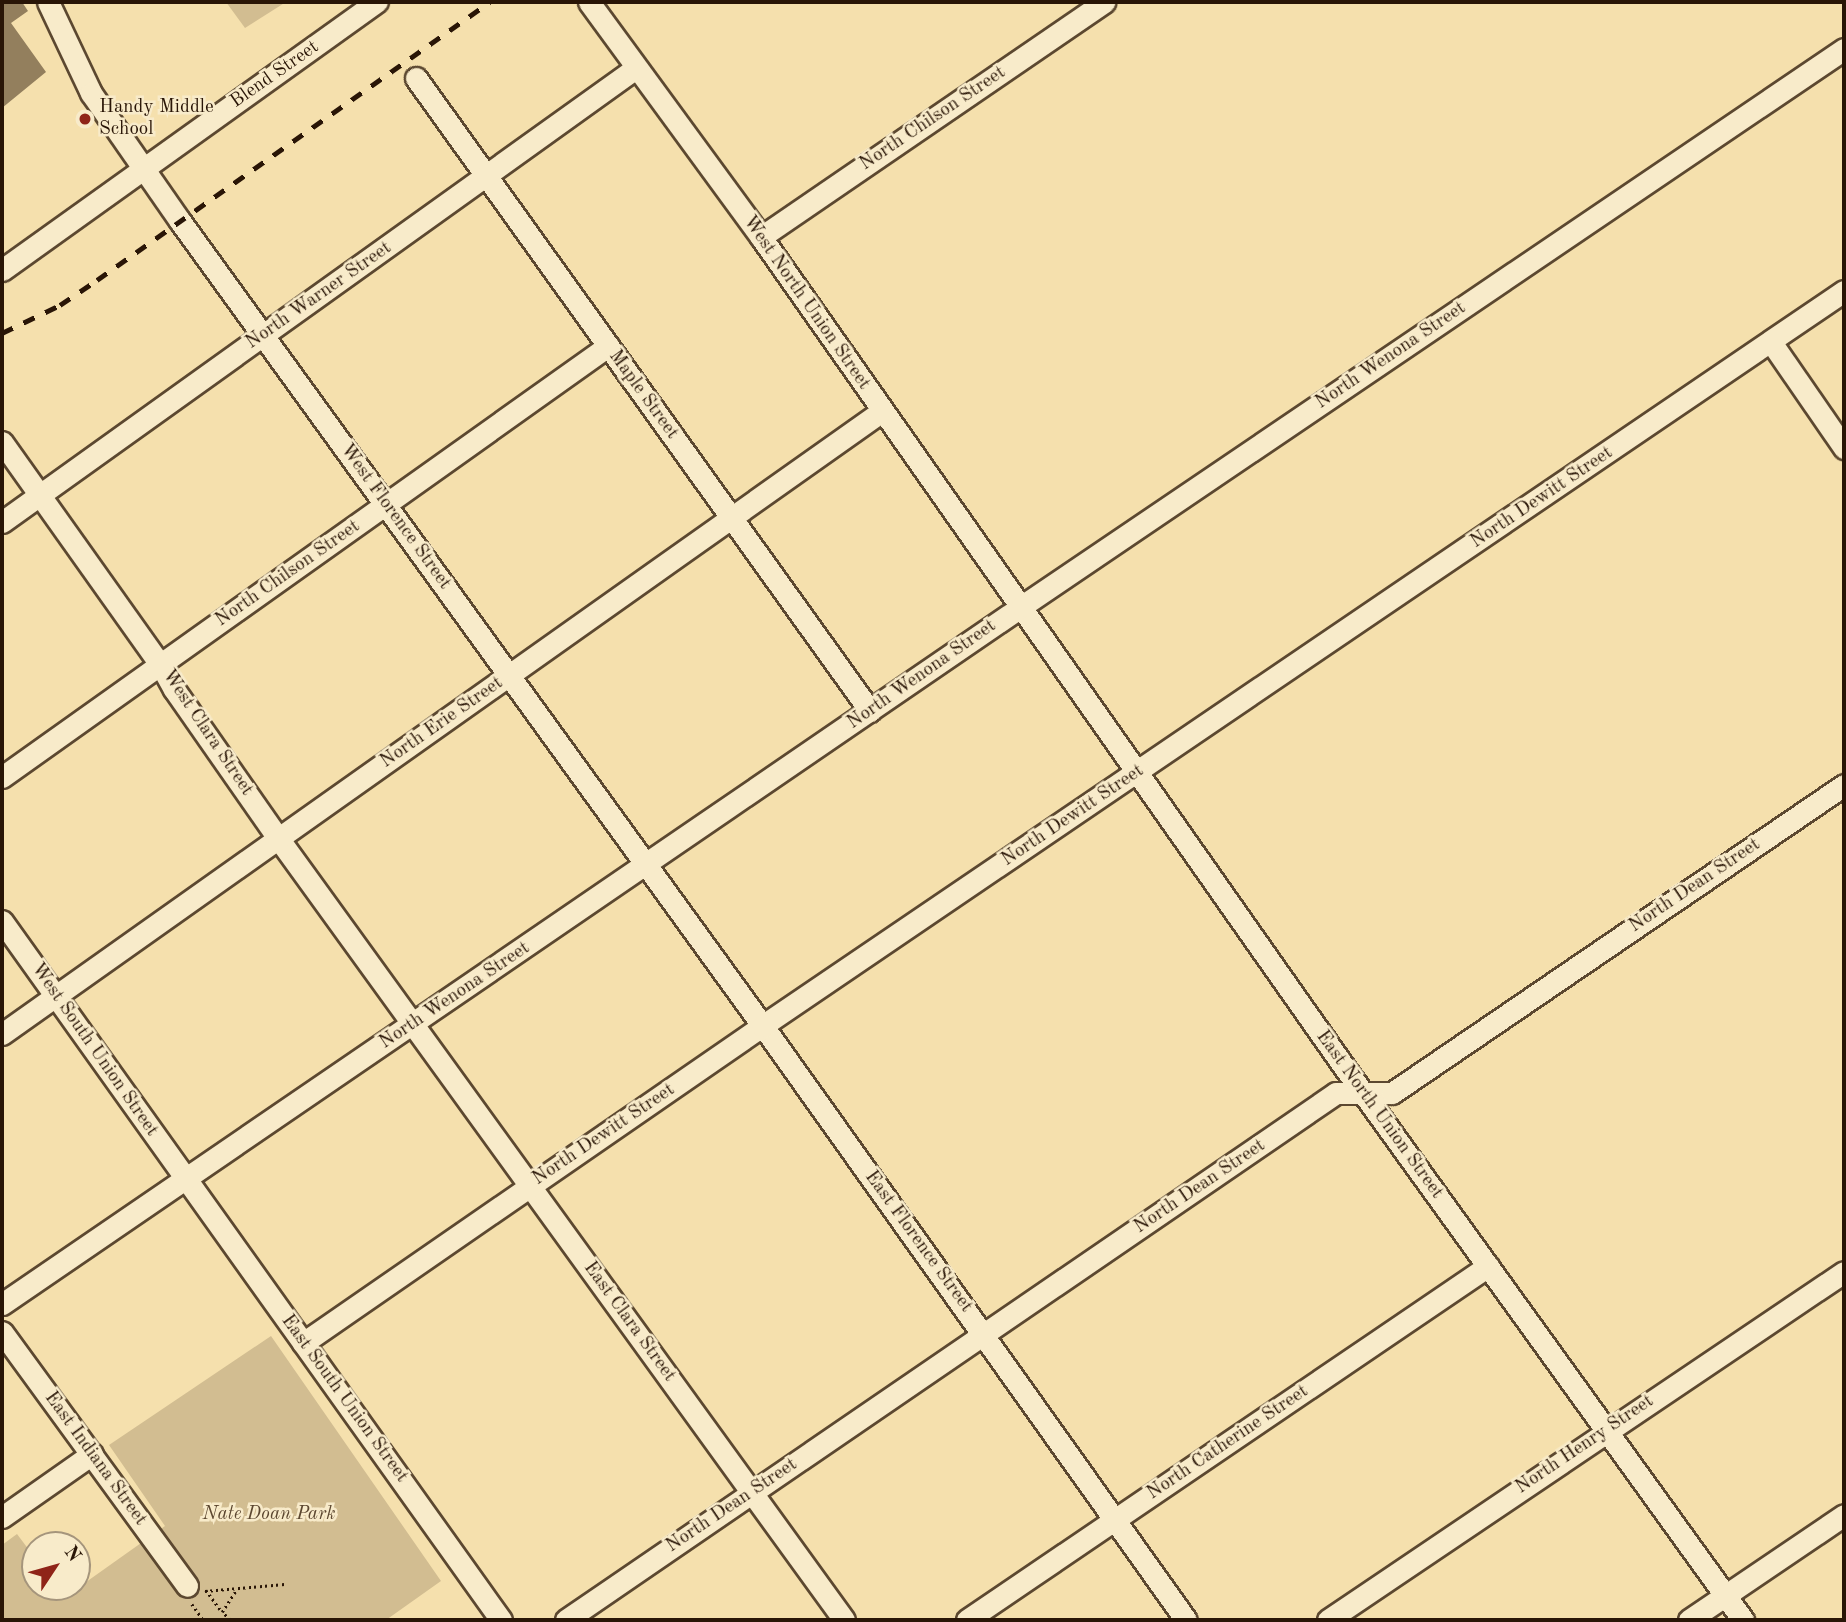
<!DOCTYPE html>
<style>
body{margin:0}
#map{position:relative;width:1846px;height:1622px;overflow:hidden;background:#f5e0ad;font-family:"Old Standard TT",serif}
div>[style]{position:absolute}
.green>*{inset:0;background:#d2bd91}
.building>*{inset:0;background:#937f5d}
.path>*{height:2.5px;margin-top:-1.25px;transform-origin:0;background:repeating-linear-gradient(90deg,#291506 0 2px,transparent 0 5.5px)}
.roads{filter:drop-shadow(2px 0 #5c4830) drop-shadow(-2px 0 #5c4830) drop-shadow(0 2px #5c4830) drop-shadow(0 -2px #5c4830)}
.minor>*{height:21px;margin:-10.5px;padding:0 10.5px;transform-origin:10.5px;border-radius:10.5px;background:#f8ebca}
.rail>*{height:5px;margin-top:-2.5px;transform-origin:0;background:repeating-linear-gradient(90deg,#291506 0 12px,transparent 0 24px)}
.dots>*{width:19px;height:19px;translate:-50% -50%;box-sizing:border-box;border:4px solid #f8ebca;border-radius:50%}
span{translate:-50% -50%;white-space:nowrap;text-align:center;line-height:1.15;-webkit-text-stroke:5px #f8ebca;paint-order:stroke}
.street-label{font-size:19px;color:#291506}
.poi-label{font-size:19px;color:#291506}
.left{translate:0 -50%;text-align:left}
.park-label{font-size:19px;color:#5c4730;font-style:italic}
.frame{position:absolute;inset:0;border:4px solid #291506;pointer-events:none}
.north{position:absolute;left:21px;top:1531px;width:70px;height:70px;box-sizing:border-box;background:#f8ebca;border:2px solid #a5957c;border-radius:50%;rotate:54deg;font-size:19px;font-weight:700;line-height:28px;text-align:center;color:#291506}
.north::after{content:'';display:block;margin:auto;width:24px;height:32px;background:#8f2418;clip-path:polygon(50% 0,100% 100%,50% 72%,0 100%)}
</style>
<div id="map">
<div class="green">
<i style="clip-path:polygon(226px 2px,286px 2px,245px 28px)"></i>
<i style="clip-path:polygon(271px 1336px,441px 1581px,386px 1620px,2px 1620px,2px 1545px,17px 1534px,35px 1558px,35px 1587px,57px 1587px,65px 1597px,165px 1526px,109px 1445px)"></i>
</div>
<div class="building">
<i style="clip-path:polygon(2px 2px,22px 2px,28px 11px,11px 23px,46px 72px,2px 108px)"></i>
</div>
<div class="path">
<i style="left:206px;top:1590px;width:26px;rotate:54deg"></i>
<i style="left:205px;top:1591px;width:80px;rotate:-5deg"></i>
<i style="left:192px;top:1604px;width:19px;rotate:55deg"></i>
<i style="left:230px;top:1620px;width:11px;rotate:-135deg"></i>
<i style="left:222px;top:1612px;width:27px;rotate:-57deg"></i>
</div>
<div class="roads">
<div class="minor">
<i style="left:48px;top:2px;width:101px;rotate:64.7deg"></i>
<i style="left:91px;top:93px;width:156px;rotate:55.2deg"></i>
<i style="left:180px;top:221px;width:1015px;rotate:54.1deg"></i>
<i style="left:775px;top:1043px;width:708px;rotate:54.54deg"></i>
<i style="left:589px;top:2px;width:291px;rotate:53.8deg"></i>
<i style="left:761px;top:237px;width:1011px;rotate:54.91deg"></i>
<i style="left:1342px;top:1064px;width:686px;rotate:54.2deg"></i>
<i style="left:416px;top:78px;width:779px;rotate:54.35deg"></i>
<i style="left:761px;top:237px;width:416px;rotate:-34.4deg"></i>
<i style="left:2px;top:270px;width:461px;rotate:-35.6deg"></i>
<i style="left:1771px;top:342px;width:129px;rotate:55.4deg"></i>
<i style="left:2px;top:442px;width:272px;rotate:54.6deg"></i>
<i style="left:160px;top:664px;width:29px;rotate:61deg"></i>
<i style="left:174px;top:689px;width:182px;rotate:55.1deg"></i>
<i style="left:278px;top:838px;width:965px;rotate:54.1deg"></i>
<i style="left:2px;top:522px;width:780px;rotate:-35.61deg"></i>
<i style="left:2px;top:777px;width:744px;rotate:-35.42deg"></i>
<i style="left:2px;top:921px;width:859px;rotate:54.48deg"></i>
<i style="left:2px;top:1034px;width:1078px;rotate:-35.3deg"></i>
<i style="left:2px;top:1304px;width:1236px;rotate:-34.38deg"></i>
<i style="left:1022px;top:606px;width:993px;rotate:-34.12deg"></i>
<i style="left:2px;top:1332px;width:314px;rotate:53.9deg"></i>
<i style="left:303px;top:1343px;width:558px;rotate:-34.63deg"></i>
<i style="left:762px;top:1026px;width:1308px;rotate:-34.19deg"></i>
<i style="left:2px;top:1517px;width:110px;rotate:-35deg"></i>
<i style="left:566px;top:1620px;width:933px;rotate:-34.39deg"></i>
<i style="left:1336px;top:1093px;width:56px"></i>
<i style="left:1392px;top:1093px;width:547px;rotate:-34.27deg"></i>
<i style="left:967px;top:1620px;width:630px;rotate:-34.19deg"></i>
<i style="left:1328px;top:1620px;width:622px;rotate:-34deg"></i>
<i style="left:1689px;top:1620px;width:187px;rotate:-34.1deg"></i>
</div>
</div>
<div class="rail">
<i style="left:2px;top:333px;width:64px;rotate:-25.8deg"></i>
<i style="left:60px;top:305px;width:45px;rotate:-34deg"></i>
<i style="left:97px;top:280px;width:481px;rotate:-35.3deg"></i>
</div>
<div class="dots">
<i style="left:85px;top:119px;background:#8f2418"></i>
</div>
<div class="street-label">
<span style="left:275px;top:75px;rotate:-35deg">Blend Street</span>
<span style="left:933px;top:119px;rotate:-34deg">North Chilson Street</span>
<span style="left:319px;top:296px;rotate:-35deg">North Warner Street</span>
<span style="left:806px;top:303px;rotate:55deg">West North Union Street</span>
<span style="left:1391px;top:356px;rotate:-34deg">North Wenona Street</span>
<span style="left:643px;top:395px;rotate:54deg">Maple Street</span>
<span style="left:1542px;top:498px;rotate:-34deg">North Dewitt Street</span>
<span style="left:395px;top:517px;rotate:54deg">West Florence Street</span>
<span style="left:288px;top:574px;rotate:-35deg">North Chilson Street</span>
<span style="left:922px;top:675px;rotate:-35deg">North Wenona Street</span>
<span style="left:442px;top:723px;rotate:-35deg">North Erie Street</span>
<span style="left:207px;top:733px;rotate:56deg">West Clara Street</span>
<span style="left:1073px;top:816px;rotate:-34deg">North Dewitt Street</span>
<span style="left:1695px;top:886px;rotate:-34deg">North Dean Street</span>
<span style="left:455px;top:996px;rotate:-34deg">North Wenona Street</span>
<span style="left:94px;top:1050px;rotate:55deg">West South Union Street</span>
<span style="left:1379px;top:1115px;rotate:54deg">East North Union Street</span>
<span style="left:604px;top:1135px;rotate:-34deg">North Dewitt Street</span>
<span style="left:1200px;top:1187px;rotate:-34deg">North Dean Street</span>
<span style="left:918px;top:1242px;rotate:54deg">East Florence Street</span>
<span style="left:629px;top:1322px;rotate:54deg">East Clara Street</span>
<span style="left:344px;top:1399px;rotate:54deg">East South Union Street</span>
<span style="left:1228px;top:1443px;rotate:-34deg">North Catherine Street</span>
<span style="left:1585px;top:1445px;rotate:-34deg">North Henry Street</span>
<span style="left:95px;top:1459px;rotate:54deg">East Indiana Street</span>
<span style="left:732px;top:1506px;rotate:-34deg">North Dean Street</span>
</div>
<div class="poi-label">
<span class="left" style="left:99px;top:119px">Handy Middle<br>School</span>
</div>
<div class="park-label">
<span style="left:269px;top:1515px">Nate Doan Park</span>
</div>
<div class="frame"></div>
<div class="north">N</div>
</div>
